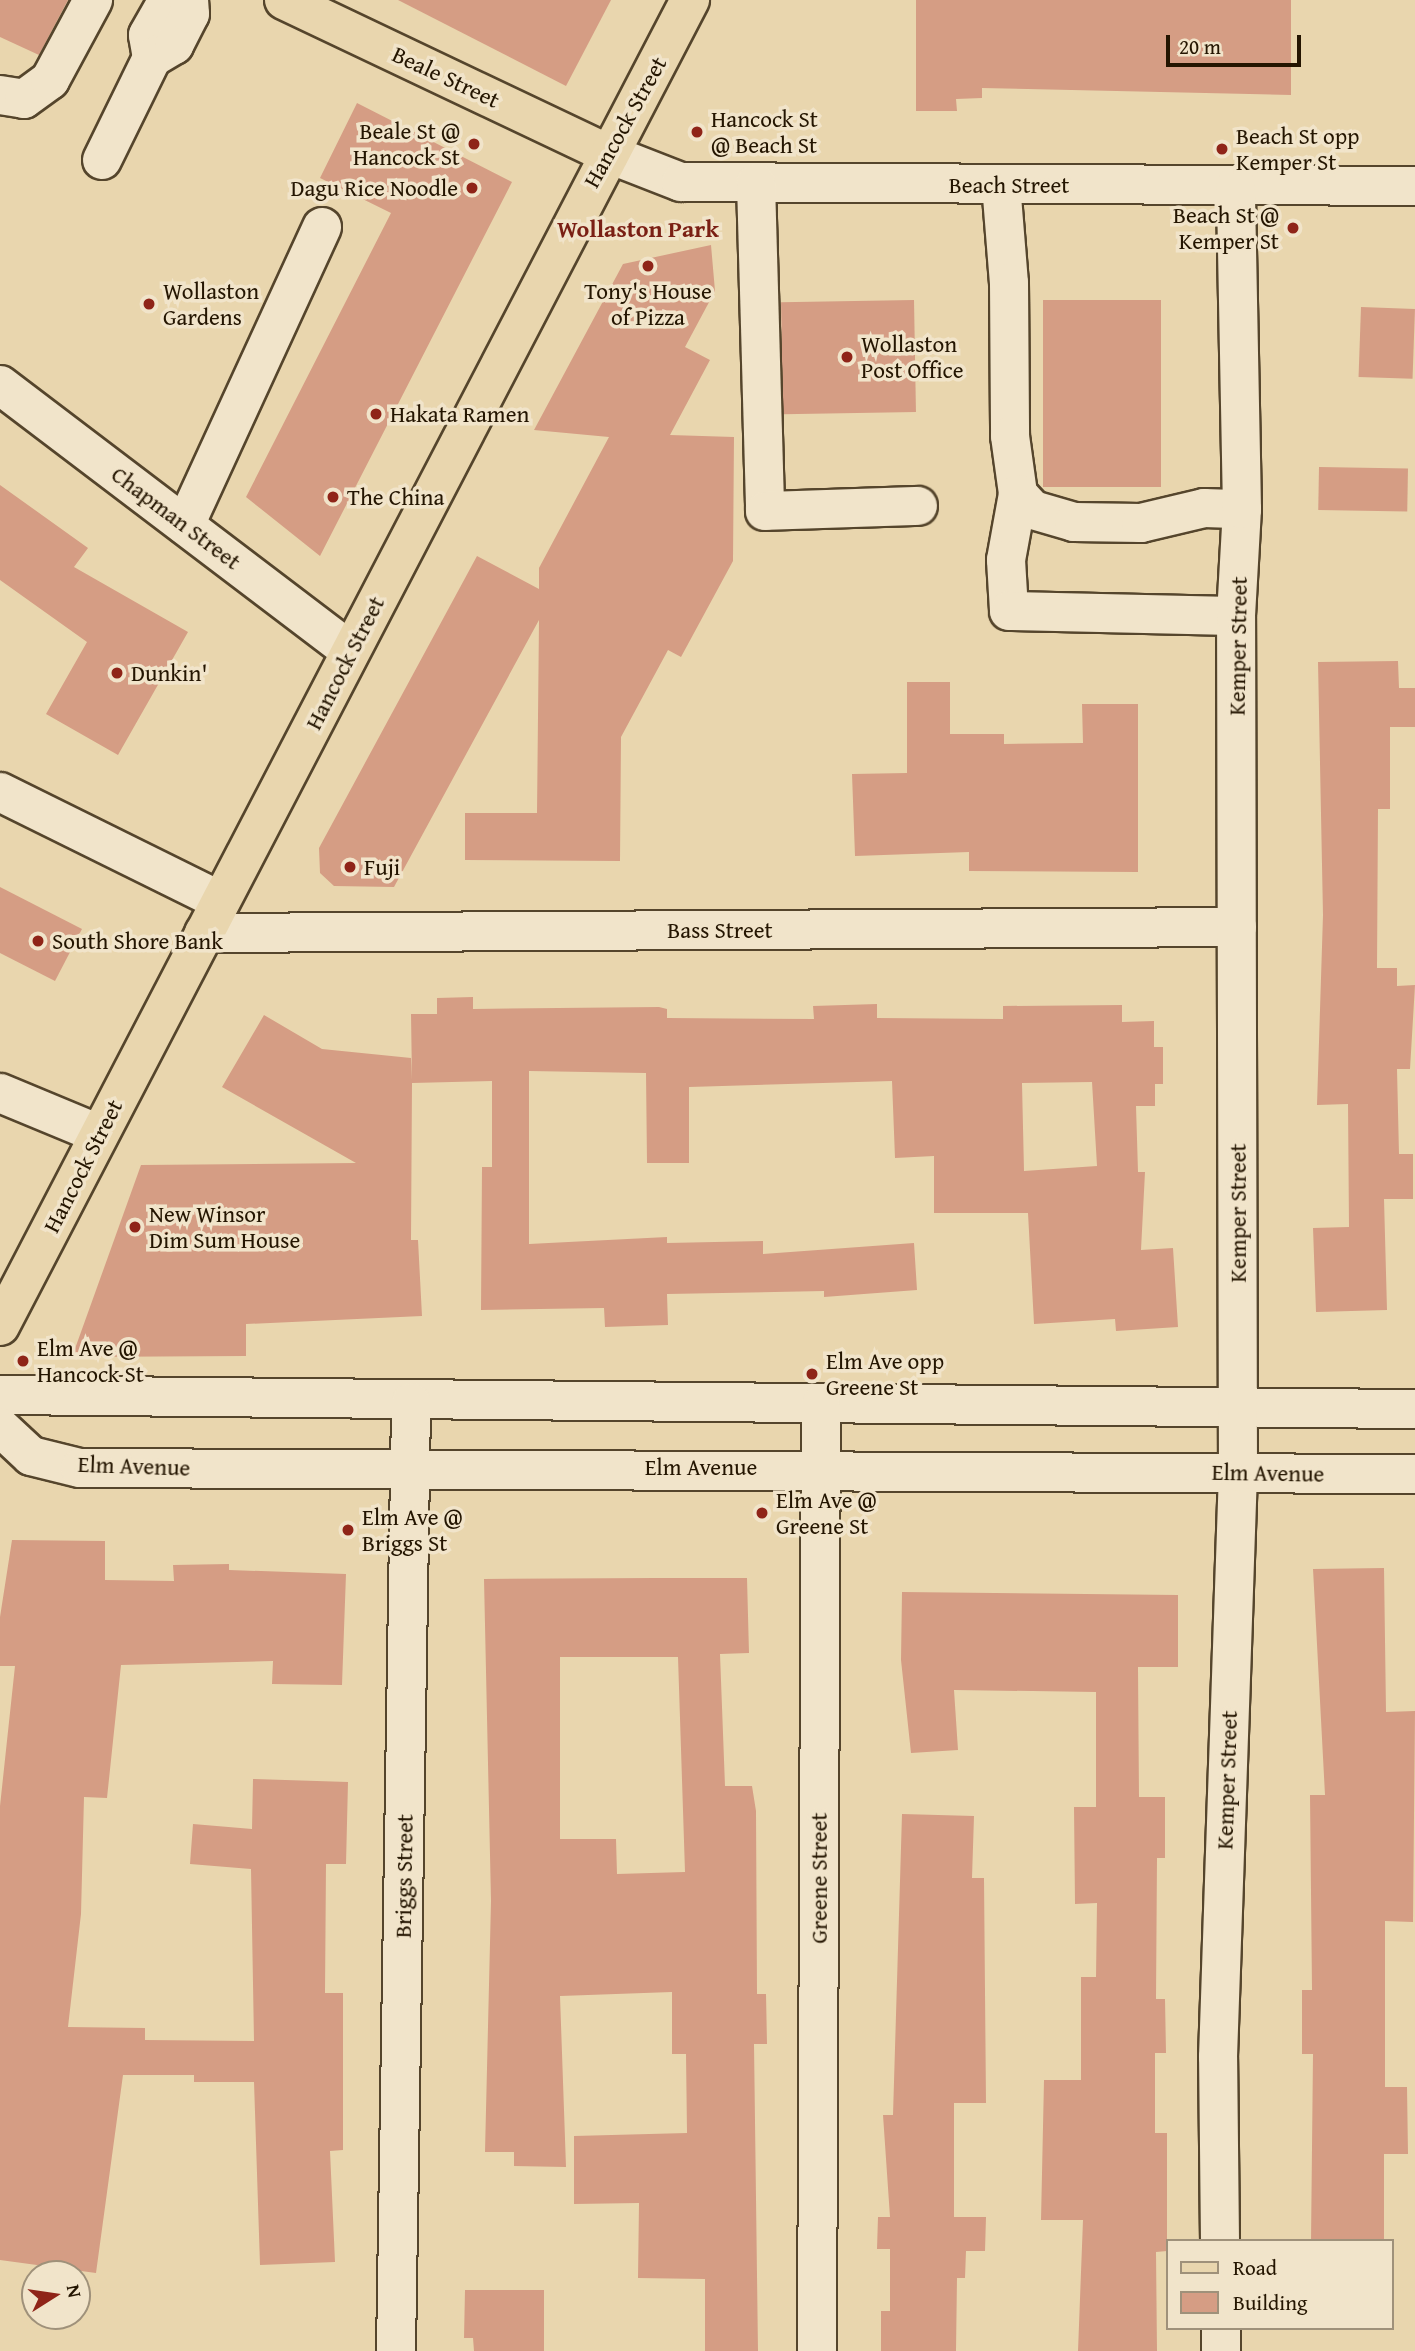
<!DOCTYPE html>
<style>
body{margin:0}
#map{position:relative;width:1415px;height:2351px;overflow:hidden;background:#e9d6ae;font-family:"Gentium Book Plus",serif}
div>[style]{position:absolute}
.building>*{inset:0;background:#d59d84;transform-origin:0 0}
.roads{filter:drop-shadow(2px 0 #55452c) drop-shadow(-2px 0 #55452c) drop-shadow(0 2px #55452c) drop-shadow(0 -2px #55452c)}
.minor>*{height:38px;margin:-19px;padding:0 19px;transform-origin:19px;border-radius:19px;background:#f1e4ca}
.major>*{height:38px;margin:-19px;padding:0 19px;transform-origin:19px;border-radius:19px;background:#e9d6ae}
.dots>*{width:19px;height:19px;translate:-50% -50%;box-sizing:border-box;border:4px solid #f1e4ca;border-radius:50%}
span{translate:-50% -50%;white-space:nowrap;text-align:center;line-height:1.15;-webkit-text-stroke:7px #f1e4ca;paint-order:stroke}
.street-label{font-size:23px;color:#241501}
.poi-label{font-size:23px;color:#241501}
.left{translate:0 -50%;text-align:left}
.right{translate:-100% -50%;text-align:right}
.neighbourhood-label{font-size:24px;color:#7a1f14;font-weight:700}
.legend{position:absolute;left:1166px;top:2239px;width:228px;height:91px;box-sizing:border-box;background:#f1e4ca;border:2px solid #9f917a;margin:0;padding:9px 12px;list-style:none;font-size:21px;color:#241501}
.legend li{display:flex;align-items:center;gap:14px;height:35px}
.legend b{width:35px;border:2px solid #9f917a}
.north{position:absolute;left:21px;top:2260px;width:70px;height:70px;box-sizing:border-box;background:#f1e4ca;border:2px solid #9f917a;border-radius:50%;rotate:78deg;font-size:19px;font-weight:700;line-height:28px;text-align:center;color:#241501}
.north::after{content:'';display:block;margin:auto;width:24px;height:32px;background:#8f2418;clip-path:polygon(50% 0,100% 100%,50% 72%,0 100%)}
.scale{position:absolute;left:1166px;top:35px;width:135px;height:32px;box-sizing:border-box;border:4px solid #241501;border-top:0;padding-left:9px;font-size:21px;line-height:24px;white-space:nowrap;color:#241501;-webkit-text-stroke:5px #f1e4ca;paint-order:stroke}
</style>
<div id="map">
<div class="building">
<i style="clip-path:polygon(0 0,68px 0,39px 55px,0 37px)"></i>
<i style="clip-path:polygon(398px 0,611px 0,566px 86px)"></i>
<i style="clip-path:polygon(916px 0,1291px 0,1291px 95px,982px 88px,982px 98px,956px 99px,957px 111px,916px 111px)"></i>
<i style="clip-path:polygon(357px 103px,512px 182px,320px 556px,246px 497px,391px 213px,320px 178px)"></i>
<i style="clip-path:polygon(711px 245px,715px 291px,685px 347px,710px 360px,670px 435px,734px 437px,733px 561px,681px 657px,668px 650px,621px 737px,620px 861px,465px 860px,465px 813px,537px 813px,539px 620px,394px 887px,334px 886px,320px 873px,319px 848px,477px 556px,539px 589px,539px 568px,609px 437px,534px 430px,623px 264px)"></i>
<i style="left:914px;top:300px;width:112px;height:133px;rotate:89deg"></i>
<i style="left:1043px;top:300px;width:118px;height:187px"></i>
<i style="left:1361px;top:307px;width:54px;height:70px;rotate:2deg"></i>
<i style="left:1319px;top:467px;width:89px;height:43px;rotate:1deg"></i>
<i style="clip-path:polygon(0 485px,88px 548px,74px 567px,188px 632px,118px 755px,46px 714px,87px 642px,0 580px)"></i>
<i style="clip-path:polygon(1398px 661px,1399px 688px,1415px 688px,1415px 727px,1390px 727px,1390px 809px,1378px 809px,1377px 968px,1397px 968px,1397px 986px,1415px 985px,1410px 1069px,1397px 1069px,1399px 1154px,1413px 1154px,1413px 1199px,1384px 1199px,1387px 1310px,1316px 1312px,1313px 1228px,1349px 1227px,1348px 1104px,1317px 1105px,1323px 915px,1318px 662px)"></i>
<i style="clip-path:polygon(907px 682px,950px 682px,950px 734px,1004px 734px,1004px 744px,1083px 743px,1082px 704px,1138px 704px,1138px 872px,969px 871px,969px 852px,855px 856px,852px 774px,907px 773px)"></i>
<i style="clip-path:polygon(0 887px,82px 929px,55px 981px,0 953px)"></i>
<i style="clip-path:polygon(evenodd,473px 997px,473px 1009px,659px 1007px,667px 1009px,667px 1018px,814px 1019px,813px 1006px,877px 1004px,877px 1018px,1003px 1019px,1003px 1006px,1122px 1005px,1122px 1022px,1154px 1021px,1154px 1047px,1163px 1047px,1163px 1084px,1155px 1084px,1155px 1106px,1136px 1106px,1138px 1172px,1145px 1172px,1141px 1250px,1173px 1248px,1178px 1327px,1116px 1331px,1115px 1319px,1034px 1324px,1028px 1213px,934px 1213px,934px 1156px,895px 1158px,892px 1081px,689px 1087px,689px 1163px,647px 1163px,646px 1073px,529px 1071px,529px 1244px,667px 1237px,667px 1243px,763px 1241px,763px 1254px,914px 1243px,917px 1290px,824px 1297px,824px 1291px,667px 1294px,668px 1325px,605px 1327px,604px 1308px,481px 1310px,482px 1167px,492px 1167px,492px 1081px,412px 1083px,411px 1240px,418px 1240px,422px 1316px,246px 1324px,246px 1356px,72px 1357px,141px 1165px,356px 1163px,222px 1087px,264px 1015px,322px 1049px,411px 1058px,412px 1080px,411px 1014px,437px 1014px,437px 998px,473px 997px,1092px 1082px,1097px 1166px,1024px 1171px,1022px 1083px,1092px 1082px)"></i>
<i style="clip-path:polygon(12px 1540px,105px 1541px,105px 1580px,174px 1581px,173px 1565px,229px 1564px,229px 1570px,346px 1574px,342px 1685px,272px 1684px,273px 1661px,121px 1665px,107px 1798px,84px 1797px,81px 1914px,68px 2027px,145px 2028px,145px 2040px,254px 2041px,251px 1869px,190px 1864px,193px 1824px,252px 1829px,253px 1779px,348px 1782px,346px 1864px,326px 1864px,325px 1993px,343px 1993px,343px 2150px,330px 2151px,335px 2262px,260px 2265px,254px 2082px,194px 2082px,194px 2075px,123px 2075px,96px 2273px,0 2260px,0 1806px,15px 1666px,0 1666px,0 1617px)"></i>
<i style="clip-path:polygon(1384px 1568px,1386px 1712px,1415px 1711px,1413px 1922px,1385px 1921px,1385px 2087px,1407px 2087px,1408px 2154px,1384px 2154px,1384px 2241px,1311px 2241px,1313px 2054px,1302px 2054px,1302px 1990px,1312px 1990px,1310px 1795px,1325px 1795px,1313px 1569px)"></i>
<i style="clip-path:polygon(evenodd,656px 1578px,747px 1578px,749px 1653px,720px 1654px,725px 1786px,752px 1786px,756px 1811px,757px 1994px,766px 1994px,767px 2044px,754px 2044px,758px 2351px,705px 2351px,705px 2279px,638px 2278px,639px 2203px,574px 2204px,574px 2136px,687px 2133px,686px 2054px,672px 2054px,672px 1992px,560px 1996px,566px 2167px,514px 2166px,514px 2152px,485px 2152px,491px 1901px,484px 1579px,656px 1578px,560px 1657px,678px 1657px,685px 1872px,617px 1874px,616px 1839px,560px 1839px,560px 1657px)"></i>
<i style="clip-path:polygon(902px 1592px,1178px 1595px,1178px 1667px,1138px 1667px,1139px 1797px,1165px 1797px,1165px 1858px,1157px 1858px,1156px 1999px,1165px 1999px,1166px 2053px,1155px 2053px,1155px 2133px,1167px 2133px,1167px 2251px,1156px 2252px,1157px 2351px,1078px 2351px,1083px 2220px,1041px 2220px,1044px 2080px,1081px 2080px,1081px 1977px,1096px 1977px,1097px 1903px,1075px 1904px,1074px 1807px,1096px 1807px,1096px 1692px,954px 1690px,958px 1750px,911px 1753px,901px 1660px)"></i>
<i style="clip-path:polygon(902px 1814px,974px 1816px,972px 1878px,984px 1878px,986px 2103px,954px 2103px,954px 2217px,986px 2217px,985px 2251px,966px 2251px,965px 2278px,957px 2278px,956px 2351px,881px 2351px,881px 2311px,890px 2311px,890px 2249px,877px 2249px,878px 2217px,890px 2217px,883px 2115px,893px 2115px)"></i>
<i style="clip-path:polygon(465px 2290px,544px 2290px,544px 2351px,474px 2351px,473px 2338px,464px 2338px)"></i>
</div>
<div class="roads">
<div class="minor">
<i style="left:152px;top:58px;width:23px;rotate:-100deg"></i>
<i style="left:148px;top:35px;width:40px;rotate:-60.3deg"></i>
<i style="left:0;top:95px;width:24px;rotate:9deg"></i>
<i style="left:24px;top:99px;width:32px;rotate:-36deg"></i>
<i style="left:50px;top:80px;width:91px;rotate:-61.7deg"></i>
<i style="left:609px;top:154px;width:77px;rotate:21.3deg"></i>
<i style="left:681px;top:182px;width:734px;rotate:0.31deg"></i>
<i style="left:102px;top:160px;width:114px;rotate:-63.9deg"></i>
<i style="left:152px;top:58px;width:26px;rotate:-31deg"></i>
<i style="left:174px;top:45px;width:35px;rotate:-63deg"></i>
<i style="left:190px;top:14px;width:14px;rotate:-94deg"></i>
<i style="left:756px;top:183px;width:328px;rotate:88.4deg"></i>
<i style="left:765px;top:511px;width:153px;rotate:-1.9deg"></i>
<i style="left:1001px;top:184px;width:99px;rotate:85.4deg"></i>
<i style="left:1009px;top:283px;width:153px;rotate:89.6deg"></i>
<i style="left:1010px;top:436px;width:59px;rotate:82.1deg"></i>
<i style="left:1018px;top:494px;width:22px;rotate:47deg"></i>
<i style="left:1033px;top:510px;width:43px;rotate:16.3deg"></i>
<i style="left:1074px;top:522px;width:67px;rotate:0.9deg"></i>
<i style="left:1141px;top:523px;width:65px;rotate:-13.4deg"></i>
<i style="left:1204px;top:508px;width:38px;rotate:2deg"></i>
<i style="left:0;top:385px;width:440px;rotate:37.2deg"></i>
<i style="left:1018px;top:494px;width:67px;rotate:100.3deg"></i>
<i style="left:1006px;top:560px;width:51px;rotate:86.6deg"></i>
<i style="left:1009px;top:611px;width:227px;rotate:1.3deg"></i>
<i style="left:185px;top:525px;width:328px;rotate:-65.3deg"></i>
<i style="left:0;top:792px;width:246px;rotate:26.3deg"></i>
<i style="left:204px;top:933px;width:1033px;rotate:-0.33deg"></i>
<i style="left:0;top:1093px;width:107px;rotate:22.5deg"></i>
<i style="left:0;top:1395px;width:1415px;rotate:0.57deg"></i>
<i style="left:0;top:1427px;width:42px;rotate:43.1deg"></i>
<i style="left:31px;top:1456px;width:50px;rotate:13.8deg"></i>
<i style="left:80px;top:1468px;width:1335px;rotate:0.26deg"></i>
<i style="left:1220px;top:2241px;width:184px;rotate:-90.6deg"></i>
<i style="left:1218px;top:2057px;width:585px;rotate:-88.04deg"></i>
<i style="left:1238px;top:1472px;width:856px;rotate:-90.13deg"></i>
<i style="left:1236px;top:616px;width:107px;rotate:-86.8deg"></i>
<i style="left:1242px;top:509px;width:324px;rotate:-91.1deg"></i>
<i style="left:1221px;top:2328px;width:23px;rotate:90deg"></i>
<i style="left:396px;top:2351px;width:949px;rotate:-89.09deg"></i>
<i style="left:817px;top:2351px;width:946px;rotate:-89.76deg"></i>
</div>
<div class="major">
<i style="left:284px;top:0;width:360px;rotate:25.4deg"></i>
<i style="left:0;top:1326px;width:1495px;rotate:-62.51deg"></i>
</div>
</div>
<div class="dots">
<i style="left:697px;top:132px;background:#8f2418"></i>
<i style="left:474px;top:144px;background:#8f2418"></i>
<i style="left:1222px;top:149px;background:#8f2418"></i>
<i style="left:472px;top:188px;background:#8f2418"></i>
<i style="left:1293px;top:228px;background:#8f2418"></i>
<i style="left:648px;top:266px;background:#8f2418"></i>
<i style="left:149px;top:304px;background:#8f2418"></i>
<i style="left:847px;top:357px;background:#8f2418"></i>
<i style="left:376px;top:414px;background:#8f2418"></i>
<i style="left:333px;top:497px;background:#8f2418"></i>
<i style="left:117px;top:673px;background:#8f2418"></i>
<i style="left:350px;top:867px;background:#8f2418"></i>
<i style="left:38px;top:941px;background:#8f2418"></i>
<i style="left:135px;top:1227px;background:#8f2418"></i>
<i style="left:23px;top:1361px;background:#8f2418"></i>
<i style="left:812px;top:1374px;background:#8f2418"></i>
<i style="left:762px;top:1513px;background:#8f2418"></i>
<i style="left:348px;top:1530px;background:#8f2418"></i>
</div>
<div class="street-label">
<span style="left:446px;top:77px;rotate:25deg">Beale Street</span>
<span style="left:625px;top:122px;rotate:-61deg">Hancock Street</span>
<span style="left:1009px;top:185px">Beach Street</span>
<span style="left:176px;top:518px;rotate:37deg">Chapman Street</span>
<span style="left:1238px;top:646px;rotate:-89deg">Kemper Street</span>
<span style="left:345px;top:663px;rotate:-63deg">Hancock Street</span>
<span style="left:720px;top:930px">Bass Street</span>
<span style="left:83px;top:1166px;rotate:-63deg">Hancock Street</span>
<span style="left:1238px;top:1213px;rotate:-90deg">Kemper Street</span>
<span style="left:134px;top:1466px;rotate:2deg">Elm Avenue</span>
<span style="left:701px;top:1467px">Elm Avenue</span>
<span style="left:1268px;top:1473px;rotate:1deg">Elm Avenue</span>
<span style="left:1227px;top:1780px;rotate:-88deg">Kemper Street</span>
<span style="left:404px;top:1876px;rotate:-89deg">Briggs Street</span>
<span style="left:819px;top:1878px;rotate:-90deg">Greene Street</span>
</div>
<div class="poi-label">
<span class="left" style="left:711px;top:132px">Hancock St<br>@ Beach St</span>
<span class="right" style="left:460px;top:144px">Beale St @<br>Hancock St</span>
<span class="left" style="left:1236px;top:149px">Beach St opp<br>Kemper St</span>
<span class="right" style="left:458px;top:188px">Dagu Rice Noodle</span>
<span class="right" style="left:1279px;top:228px">Beach St @<br>Kemper St</span>
<span class="left" style="left:163px;top:304px">Wollaston<br>Gardens</span>
<span style="left:648px;top:304px">Tony's House<br>of Pizza</span>
<span class="left" style="left:861px;top:357px">Wollaston<br>Post Office</span>
<span class="left" style="left:390px;top:414px">Hakata Ramen</span>
<span class="left" style="left:347px;top:497px">The China</span>
<span class="left" style="left:131px;top:673px">Dunkin'</span>
<span class="left" style="left:364px;top:867px">Fuji</span>
<span class="left" style="left:52px;top:941px">South Shore Bank</span>
<span class="left" style="left:149px;top:1227px">New Winsor<br>Dim Sum House</span>
<span class="left" style="left:37px;top:1361px">Elm Ave @<br>Hancock St</span>
<span class="left" style="left:826px;top:1374px">Elm Ave opp<br>Greene St</span>
<span class="left" style="left:776px;top:1513px">Elm Ave @<br>Greene St</span>
<span class="left" style="left:362px;top:1530px">Elm Ave @<br>Briggs St</span>
</div>
<div class="neighbourhood-label">
<span style="left:638px;top:229px">Wollaston Park</span>
</div>
<ul class="legend">
<li><b style="height:9px;background:#e9d6ae"></b>Road</li>
<li><b style="height:19px;background:#d59d84"></b>Building</li>
</ul>
<div class="north">N</div>
<div class="scale">20 m</div>
</div>
